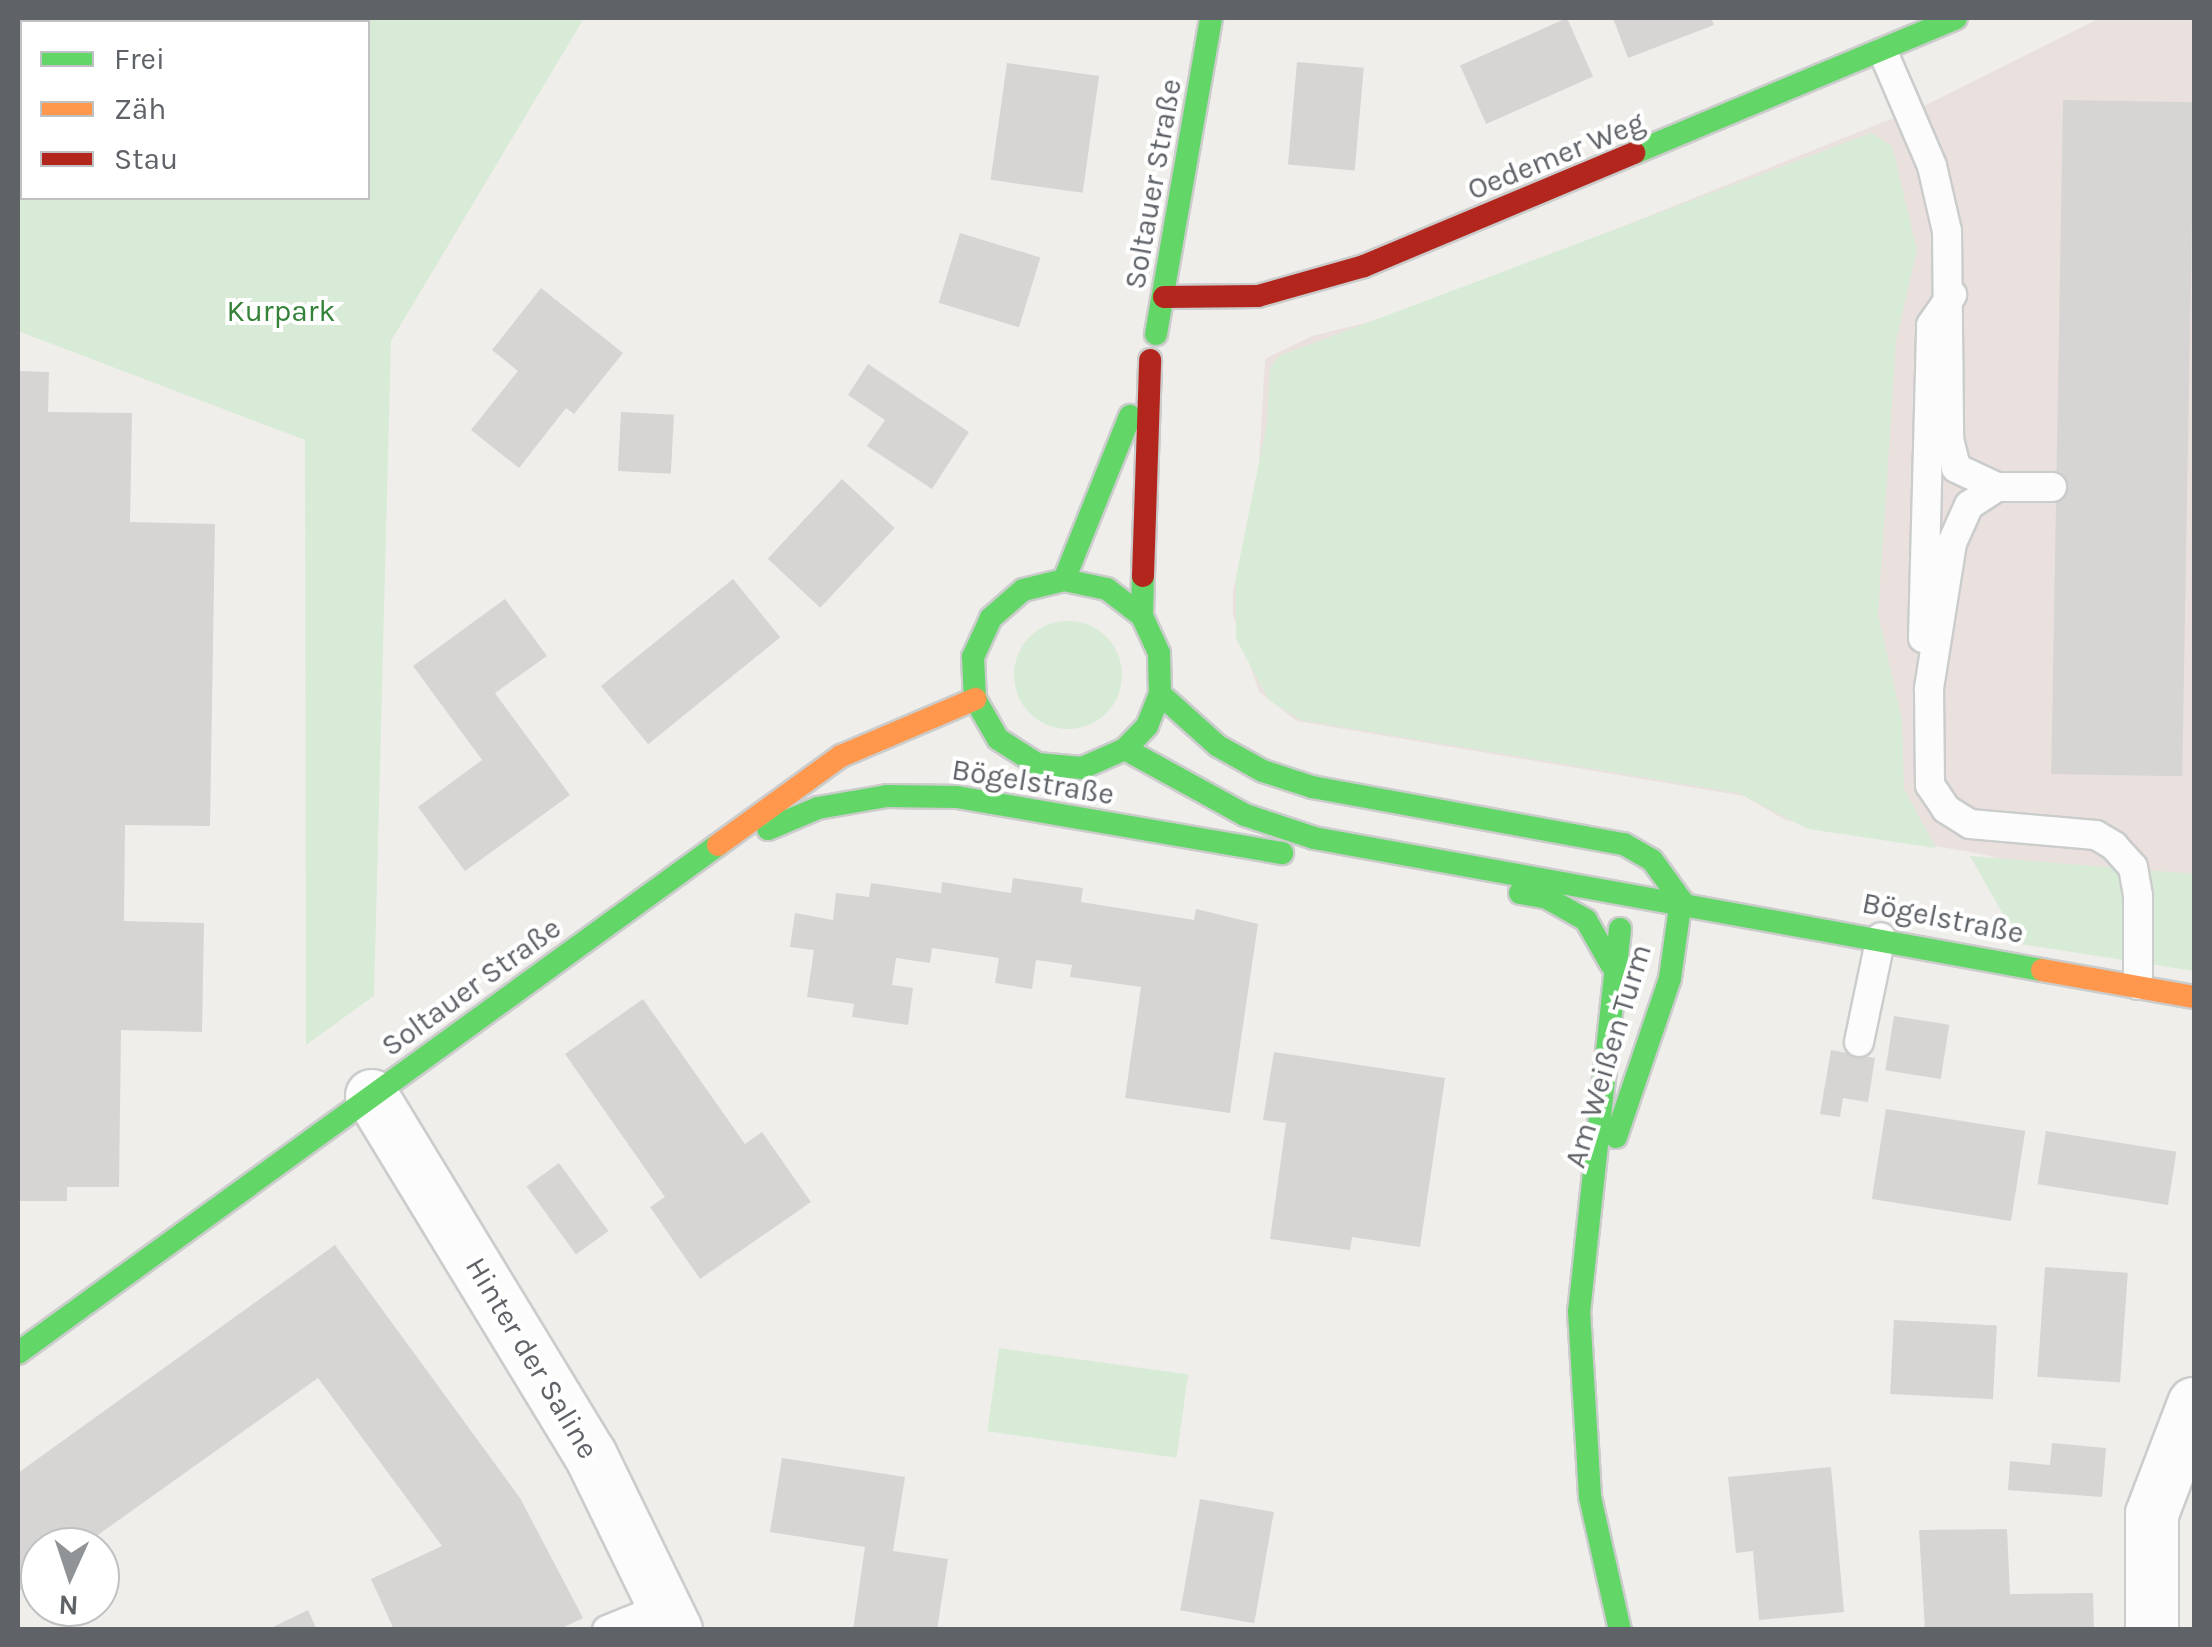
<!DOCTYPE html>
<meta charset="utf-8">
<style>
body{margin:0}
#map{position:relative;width:2212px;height:1647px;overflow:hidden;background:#efeeea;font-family:Karla,sans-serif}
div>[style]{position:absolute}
.medical>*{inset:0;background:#eae0de}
.green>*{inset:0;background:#d8ebd6;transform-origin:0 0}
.round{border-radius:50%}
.building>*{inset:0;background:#d6d5d3;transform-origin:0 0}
.roads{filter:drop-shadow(2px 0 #cbcccc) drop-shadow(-2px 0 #cbcccc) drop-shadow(0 2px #cbcccc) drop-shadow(0 -2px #cbcccc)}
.lane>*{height:28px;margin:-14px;padding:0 14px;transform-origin:14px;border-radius:14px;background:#fdfcfc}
.street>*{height:52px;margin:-26px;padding:0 26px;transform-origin:26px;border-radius:26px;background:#fdfcfc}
.fast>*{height:22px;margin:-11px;padding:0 11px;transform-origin:11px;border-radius:11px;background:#63d668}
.slow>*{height:22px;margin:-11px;padding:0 11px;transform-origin:11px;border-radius:11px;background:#ff974d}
.jam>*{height:22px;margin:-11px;padding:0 11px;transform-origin:11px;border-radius:11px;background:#b3261e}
span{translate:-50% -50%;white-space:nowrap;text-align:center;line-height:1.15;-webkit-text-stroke:8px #fff;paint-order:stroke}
.street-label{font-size:30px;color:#5f6368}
.park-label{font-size:30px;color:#348238}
.frame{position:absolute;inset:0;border:20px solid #5f6368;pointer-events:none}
.legend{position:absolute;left:20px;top:20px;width:350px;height:180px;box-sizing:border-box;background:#fff;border:2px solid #bfc1c3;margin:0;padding:12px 18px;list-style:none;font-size:30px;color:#5f6368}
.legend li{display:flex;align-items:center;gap:20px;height:50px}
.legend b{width:50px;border:2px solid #bfc1c3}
.north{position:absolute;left:20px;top:1527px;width:100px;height:100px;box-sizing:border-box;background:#fff;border:2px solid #bfc1c3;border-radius:50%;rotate:183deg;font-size:28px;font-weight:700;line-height:40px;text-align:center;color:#5f6368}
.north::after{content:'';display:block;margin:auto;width:35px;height:45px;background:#919496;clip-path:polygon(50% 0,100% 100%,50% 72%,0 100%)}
</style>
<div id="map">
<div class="medical">
<i style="clip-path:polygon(2100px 18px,2194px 18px,2194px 904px,1976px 853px,1785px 820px,1744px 796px,1297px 721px,1259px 692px,1233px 615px,1233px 591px,1258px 483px,1265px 359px,1312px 336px,1409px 312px,1926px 105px)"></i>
</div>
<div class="green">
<i style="clip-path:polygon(evenodd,18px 18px,584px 18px,391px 341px,374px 996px,306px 1045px,305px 440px,18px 331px,18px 18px,22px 22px,368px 22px,368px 198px,22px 198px,22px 22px)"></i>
<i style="clip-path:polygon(1871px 133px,1892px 146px,1917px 250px,1896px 341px,1878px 615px,1902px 720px,1904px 789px,1936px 848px,1808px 829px,1739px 793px,1301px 720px,1269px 700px,1236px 639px,1236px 577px,1267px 423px,1270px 368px,1279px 356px)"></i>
<i class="round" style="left:1014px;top:621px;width:108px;height:108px"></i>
<i style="clip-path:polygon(1970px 856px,2194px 874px,2194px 971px,2020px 944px)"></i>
<i style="left:999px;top:1348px;width:191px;height:84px;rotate:8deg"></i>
</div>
<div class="building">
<i style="left:1567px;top:18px;width:64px;height:117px;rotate:66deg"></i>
<i style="clip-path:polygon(1613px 18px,1711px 18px,1714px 25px,1628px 58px)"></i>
<i style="left:1297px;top:62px;width:67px;height:103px;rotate:5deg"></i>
<i style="left:1007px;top:63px;width:93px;height:118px;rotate:8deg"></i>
<i style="left:2063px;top:100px;width:131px;height:674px;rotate:1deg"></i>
<i style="left:960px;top:233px;width:84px;height:73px;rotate:17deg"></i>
<i style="clip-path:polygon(541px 288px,623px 353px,574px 414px,566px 408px,519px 468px,471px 430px,518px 371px,492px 350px)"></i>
<i style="clip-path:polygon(868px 364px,969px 432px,932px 489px,867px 446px,885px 420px,848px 395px)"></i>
<i style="clip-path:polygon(18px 371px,49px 372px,48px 412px,132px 413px,130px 522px,215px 524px,210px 826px,125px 825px,124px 921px,204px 923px,202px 1032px,121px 1030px,119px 1187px,67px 1187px,67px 1201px,18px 1201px)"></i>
<i style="left:621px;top:412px;width:53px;height:59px;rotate:3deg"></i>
<i style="left:842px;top:479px;width:72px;height:109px;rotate:43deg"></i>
<i style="left:733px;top:579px;width:75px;height:170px;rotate:51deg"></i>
<i style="clip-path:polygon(505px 599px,547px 656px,495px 693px,570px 795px,465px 871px,418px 807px,482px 760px,413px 666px)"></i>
<i style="clip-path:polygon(1013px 878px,1083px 888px,1081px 902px,1194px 920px,1196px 909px,1258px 924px,1230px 1113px,1125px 1098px,1141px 987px,1070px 977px,1072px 965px,1036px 960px,1032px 989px,995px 983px,999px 958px,932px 948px,930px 963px,896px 958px,892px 985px,913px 988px,908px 1025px,852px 1017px,854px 1004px,807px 997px,814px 950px,790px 947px,795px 913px,833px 920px,836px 893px,869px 897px,871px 883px,941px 893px,942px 882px,1011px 893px)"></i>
<i style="clip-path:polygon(643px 999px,745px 1144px,762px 1132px,811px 1202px,700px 1279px,650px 1207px,665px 1197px,565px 1054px)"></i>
<i style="left:1894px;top:1016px;width:56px;height:55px;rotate:9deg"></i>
<i style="clip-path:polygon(1831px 1050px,1875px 1058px,1868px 1102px,1843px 1098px,1840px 1117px,1820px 1114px)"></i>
<i style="clip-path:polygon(1274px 1052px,1445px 1078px,1420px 1247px,1352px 1237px,1350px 1250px,1270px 1239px,1286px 1123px,1263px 1120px)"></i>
<i style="left:1886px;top:1109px;width:141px;height:91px;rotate:9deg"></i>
<i style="left:2046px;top:1131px;width:132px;height:54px;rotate:9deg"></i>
<i style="left:559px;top:1163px;width:84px;height:40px;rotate:54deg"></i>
<i style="clip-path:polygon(335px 1245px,520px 1498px,583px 1618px,558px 1630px,394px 1630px,371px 1579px,442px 1546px,318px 1378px,81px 1547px,40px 1547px,40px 1576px,18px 1592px,18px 1473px)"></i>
<i style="left:2045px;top:1267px;width:83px;height:110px;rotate:4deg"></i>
<i style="left:1894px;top:1320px;width:103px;height:74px;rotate:3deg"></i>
<i style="clip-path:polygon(2052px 1443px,2106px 1448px,2102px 1497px,2008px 1490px,2010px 1461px,2050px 1465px)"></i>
<i style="clip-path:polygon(782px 1458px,905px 1477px,893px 1551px,948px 1559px,937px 1630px,853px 1630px,865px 1547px,770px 1532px)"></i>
<i style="clip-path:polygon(1831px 1467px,1844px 1612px,1759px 1620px,1753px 1551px,1736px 1553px,1728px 1477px)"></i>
<i style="left:1200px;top:1499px;width:75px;height:113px;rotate:10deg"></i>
<i style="clip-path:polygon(2007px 1529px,2010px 1594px,2093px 1593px,2094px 1630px,1925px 1630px,1919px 1530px)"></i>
<i style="clip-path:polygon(308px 1610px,317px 1630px,267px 1630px)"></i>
</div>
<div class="roads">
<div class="lane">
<i style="left:1883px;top:52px;width:124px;rotate:66.7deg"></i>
<i style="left:1932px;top:166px;width:67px;rotate:77deg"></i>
<i style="left:1947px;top:231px;width:208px;rotate:89.4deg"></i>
<i style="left:1949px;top:439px;width:30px;rotate:76deg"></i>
<i style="left:1956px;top:468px;width:45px;rotate:24.9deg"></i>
<i style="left:2052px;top:487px;width:55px;rotate:180deg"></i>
<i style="left:1997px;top:487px;width:33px;rotate:147deg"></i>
<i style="left:1969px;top:505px;width:42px;rotate:114.1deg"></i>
<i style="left:1952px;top:543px;width:148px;rotate:99deg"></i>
<i style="left:1929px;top:689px;width:96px;rotate:89.4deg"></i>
<i style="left:1930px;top:785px;width:29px;rotate:56deg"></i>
<i style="left:1946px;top:809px;width:28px;rotate:32deg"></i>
<i style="left:1970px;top:824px;width:126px;rotate:5deg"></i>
<i style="left:2096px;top:835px;width:21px;rotate:31deg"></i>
<i style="left:2114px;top:846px;width:28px;rotate:48deg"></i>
<i style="left:2133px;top:867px;width:29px;rotate:80deg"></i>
<i style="left:2138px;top:896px;width:89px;rotate:90deg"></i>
<i style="left:1923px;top:638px;width:313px;rotate:-88.5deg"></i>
<i style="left:1931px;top:325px;width:37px;rotate:-55deg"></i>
<i style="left:1859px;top:1042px;width:107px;rotate:-78.2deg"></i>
<i style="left:607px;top:1630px;width:64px;rotate:-22.1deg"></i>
</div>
<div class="street">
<i style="left:372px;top:1096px;width:421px;rotate:58.7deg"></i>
<i style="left:591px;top:1456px;width:194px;rotate:64deg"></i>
<i style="left:2152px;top:1630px;width:116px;rotate:-90deg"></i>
<i style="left:2152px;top:1514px;width:118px;rotate:-69.1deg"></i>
</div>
<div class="fast">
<i style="left:1634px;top:153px;width:349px;rotate:-22.7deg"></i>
<i style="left:1156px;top:334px;width:321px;rotate:-80.1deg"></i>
<i style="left:1064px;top:580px;width:177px;rotate:-68.1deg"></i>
<i style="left:1142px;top:616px;width:44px;rotate:-142.4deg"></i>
<i style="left:1107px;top:589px;width:44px;rotate:-168.2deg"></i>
<i style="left:1064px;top:580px;width:42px;rotate:166.3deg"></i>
<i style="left:1023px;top:590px;width:43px;rotate:138.8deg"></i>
<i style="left:991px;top:618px;width:43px;rotate:114.8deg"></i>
<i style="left:973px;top:657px;width:42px;rotate:87.3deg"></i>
<i style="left:975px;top:699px;width:46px;rotate:60.1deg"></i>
<i style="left:998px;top:739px;width:46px;rotate:32.7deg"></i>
<i style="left:1037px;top:764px;width:45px;rotate:5.1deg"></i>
<i style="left:1082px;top:768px;width:47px;rotate:-23.8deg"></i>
<i style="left:1125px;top:749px;width:32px;rotate:-46deg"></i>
<i style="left:1147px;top:726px;width:35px;rotate:-68deg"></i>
<i style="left:1160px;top:694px;width:41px;rotate:-91.4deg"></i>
<i style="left:1159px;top:653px;width:41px;rotate:-114.7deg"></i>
<i style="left:1142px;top:616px;width:40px;rotate:-88.6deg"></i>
<i style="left:1160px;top:694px;width:78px;rotate:41.9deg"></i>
<i style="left:1218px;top:746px;width:51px;rotate:29.1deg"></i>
<i style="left:1263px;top:771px;width:52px;rotate:18.1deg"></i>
<i style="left:1312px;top:787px;width:317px;rotate:10.4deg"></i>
<i style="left:1624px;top:844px;width:32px;rotate:30deg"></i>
<i style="left:1652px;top:860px;width:49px;rotate:54.1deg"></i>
<i style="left:1125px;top:749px;width:137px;rotate:28.8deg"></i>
<i style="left:1245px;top:815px;width:73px;rotate:18.4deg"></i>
<i style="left:1314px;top:838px;width:740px;rotate:10.28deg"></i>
<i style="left:768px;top:829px;width:54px;rotate:-22.8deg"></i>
<i style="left:818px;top:808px;width:70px;rotate:-9.9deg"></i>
<i style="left:887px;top:796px;width:70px;rotate:0.8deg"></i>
<i style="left:957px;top:797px;width:330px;rotate:9.8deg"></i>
<i style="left:1520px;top:893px;width:27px;rotate:10deg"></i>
<i style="left:1547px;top:898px;width:45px;rotate:29.4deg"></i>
<i style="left:1586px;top:920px;width:51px;rotate:60.4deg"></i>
<i style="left:1620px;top:929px;width:384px;rotate:96.1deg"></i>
<i style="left:1579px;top:1311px;width:186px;rotate:86.6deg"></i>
<i style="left:1590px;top:1497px;width:136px;rotate:77.3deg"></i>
<i style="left:1616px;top:1137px;width:168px;rotate:-71.2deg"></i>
<i style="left:1670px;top:978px;width:79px;rotate:-82deg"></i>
<i style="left:18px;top:1353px;width:865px;rotate:-35.97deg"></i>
</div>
<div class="slow">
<i style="left:718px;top:845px;width:152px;rotate:-35.9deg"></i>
<i style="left:841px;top:756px;width:146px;rotate:-23deg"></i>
<i style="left:2042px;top:970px;width:154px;rotate:10.1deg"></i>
</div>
<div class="jam">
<i style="left:1164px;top:297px;width:94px;rotate:-0.6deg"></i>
<i style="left:1258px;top:296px;width:110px;rotate:-15.8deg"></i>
<i style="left:1364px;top:266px;width:293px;rotate:-22.7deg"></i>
<i style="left:1143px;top:576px;width:216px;rotate:-88.1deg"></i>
</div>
</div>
<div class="street-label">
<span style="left:1556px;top:156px;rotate:-22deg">Oedemer Weg</span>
<span style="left:1153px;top:184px;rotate:-80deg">Soltauer Straße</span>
<span style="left:1033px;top:782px;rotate:9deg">Bögelstraße</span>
<span style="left:1943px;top:918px;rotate:11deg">Bögelstraße</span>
<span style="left:471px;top:987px;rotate:-36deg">Soltauer Straße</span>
<span style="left:1608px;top:1056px;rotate:-73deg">Am Weißen Turm</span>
<span style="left:532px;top:1358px;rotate:59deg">Hinter der Saline</span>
</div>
<div class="park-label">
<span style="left:281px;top:311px">Kurpark</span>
</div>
<div class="frame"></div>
<ul class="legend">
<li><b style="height:12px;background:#63d668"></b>Frei</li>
<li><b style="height:12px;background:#ff974d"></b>Zäh</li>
<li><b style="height:12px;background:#b3261e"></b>Stau</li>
</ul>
<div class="north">N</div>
</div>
